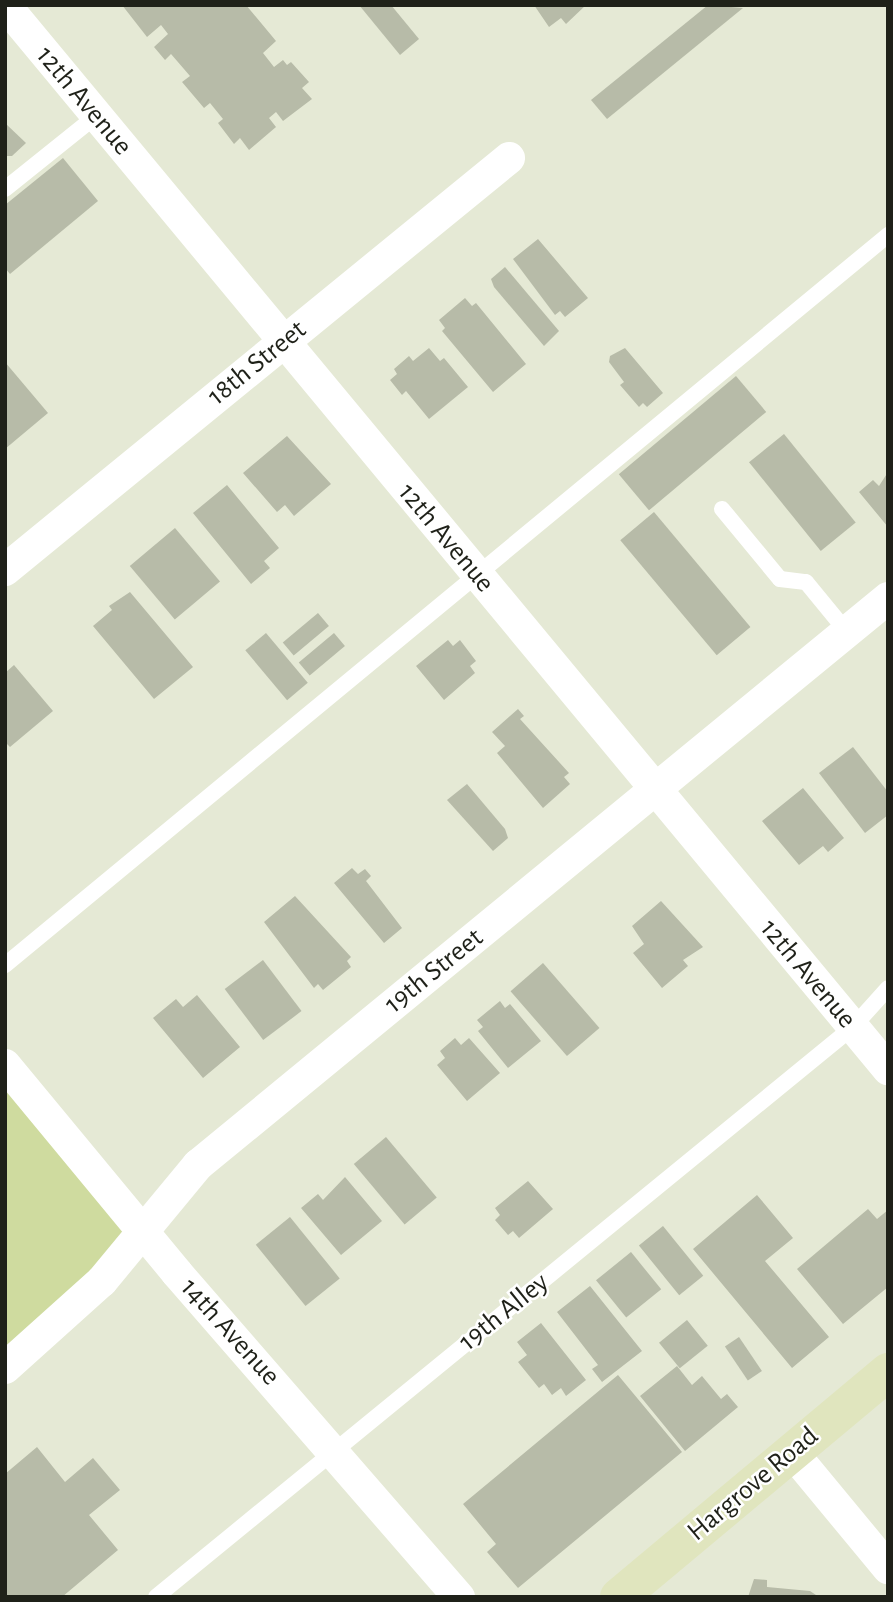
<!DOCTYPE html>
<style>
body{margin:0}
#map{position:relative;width:893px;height:1602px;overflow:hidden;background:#e5e9d5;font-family:"Alegreya Sans",sans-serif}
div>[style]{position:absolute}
.green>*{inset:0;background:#cfdb9f}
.building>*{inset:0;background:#b7bba8;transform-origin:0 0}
.service>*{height:16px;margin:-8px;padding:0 8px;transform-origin:8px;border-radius:8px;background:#fff}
.minor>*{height:32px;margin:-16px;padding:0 16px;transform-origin:16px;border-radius:16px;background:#fff}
.secondary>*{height:38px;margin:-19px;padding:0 19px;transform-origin:19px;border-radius:19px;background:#e0e5be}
span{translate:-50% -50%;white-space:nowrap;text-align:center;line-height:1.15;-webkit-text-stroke:5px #fff;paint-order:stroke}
.street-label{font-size:28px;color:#1f2119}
.frame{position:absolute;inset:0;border:7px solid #1f2119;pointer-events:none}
</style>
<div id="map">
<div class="green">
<i style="clip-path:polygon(5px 1065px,144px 1233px,5px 1368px)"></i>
</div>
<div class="building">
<i style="clip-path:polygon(122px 5px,246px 5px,276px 41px,263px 53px,274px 67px,283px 60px,287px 65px,291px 62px,309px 82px,302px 88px,312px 99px,283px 121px,276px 112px,269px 118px,276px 127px,249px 150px,240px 138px,234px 144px,218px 123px,223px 119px,210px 103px,204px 108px,182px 82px,190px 76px,171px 54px,165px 60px,154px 47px,168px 34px,161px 25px,147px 37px)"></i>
<i style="clip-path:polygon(359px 5px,391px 5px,419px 39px,400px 55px)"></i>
<i style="clip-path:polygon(534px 5px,586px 5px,566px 24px,561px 18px,549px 27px)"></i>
<i style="clip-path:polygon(708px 5px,743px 8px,607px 119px,591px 100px)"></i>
<i style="clip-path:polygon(5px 123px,26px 143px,12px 156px,5px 156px)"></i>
<i style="clip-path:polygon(63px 158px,98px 201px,10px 274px,5px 268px,5px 205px)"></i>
<i style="clip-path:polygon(538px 239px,588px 298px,565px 317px,560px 311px,555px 315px,513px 259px)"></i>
<i style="clip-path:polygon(505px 267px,559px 331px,544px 346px,494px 287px,491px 279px)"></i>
<i style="clip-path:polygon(465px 298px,472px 306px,476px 303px,526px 364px,493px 392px,442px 331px,445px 328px,439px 320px)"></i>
<i style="clip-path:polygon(429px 348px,440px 361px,444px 358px,468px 387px,429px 419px,406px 391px,402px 395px,390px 380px,397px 374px,394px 369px,409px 356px,413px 361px)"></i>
<i style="clip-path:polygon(625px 348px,663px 393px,647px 407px,643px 403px,639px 407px,620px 385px,624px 382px,609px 362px,610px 356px)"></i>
<i style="clip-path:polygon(5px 362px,48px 413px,5px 449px)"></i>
<i style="left:736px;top:376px;width:47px;height:153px;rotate:50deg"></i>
<i style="left:784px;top:434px;width:114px;height:45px;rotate:51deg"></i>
<i style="clip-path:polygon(287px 436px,331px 484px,294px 516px,285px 505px,277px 512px,243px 473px)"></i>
<i style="clip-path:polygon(888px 472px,888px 527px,859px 492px,873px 480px,879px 486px)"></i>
<i style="clip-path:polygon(227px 485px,279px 548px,264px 561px,270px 568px,251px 584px,193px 513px)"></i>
<i style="left:654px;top:512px;width:150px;height:44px;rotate:50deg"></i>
<i style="left:175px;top:528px;width:70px;height:59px;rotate:50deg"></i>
<i style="clip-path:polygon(130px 592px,193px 667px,154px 699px,93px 626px,112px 610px,109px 606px)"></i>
<i style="left:318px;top:613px;width:17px;height:46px;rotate:50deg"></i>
<i style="left:266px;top:633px;width:65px;height:27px;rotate:50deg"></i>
<i style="left:334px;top:633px;width:17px;height:46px;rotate:50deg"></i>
<i style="clip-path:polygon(448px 640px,453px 646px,460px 640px,476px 661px,470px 666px,475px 673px,444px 700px,416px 666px)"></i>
<i style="clip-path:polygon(14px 665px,53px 711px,10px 747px,5px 742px,5px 673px)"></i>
<i style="clip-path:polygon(518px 709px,524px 716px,520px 719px,569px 773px,564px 777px,570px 784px,543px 808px,497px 753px,505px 746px,492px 732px)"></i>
<i style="clip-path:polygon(853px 747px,888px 792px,888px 815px,865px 833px,819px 773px)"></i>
<i style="clip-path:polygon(467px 784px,505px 829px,508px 838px,493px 851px,447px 800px)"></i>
<i style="clip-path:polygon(803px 788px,844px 838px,828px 852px,823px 846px,799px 865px,762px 821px)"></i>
<i style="clip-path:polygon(352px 868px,358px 874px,365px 869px,371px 876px,366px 881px,402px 928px,384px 943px,334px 883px)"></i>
<i style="clip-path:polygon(295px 896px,351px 957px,347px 961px,351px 967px,323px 990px,318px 984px,314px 988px,264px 922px)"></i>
<i style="clip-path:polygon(661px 901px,703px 947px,683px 960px,688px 966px,662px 988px,633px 953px,644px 944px,632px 926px)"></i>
<i style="left:263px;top:960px;width:64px;height:48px;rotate:53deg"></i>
<i style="left:543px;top:963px;width:86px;height:43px;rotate:49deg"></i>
<i style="clip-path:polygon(197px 995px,240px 1047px,203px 1078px,153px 1018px,176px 999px,183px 1007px)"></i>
<i style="clip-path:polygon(500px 1001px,505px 1008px,510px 1004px,541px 1041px,508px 1068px,478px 1031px,483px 1027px,477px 1020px)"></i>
<i style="clip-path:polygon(455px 1038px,461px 1045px,469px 1038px,500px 1073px,467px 1101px,437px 1065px,445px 1058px,440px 1051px)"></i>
<i style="left:386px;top:1137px;width:79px;height:42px;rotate:50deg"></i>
<i style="clip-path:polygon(345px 1177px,382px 1221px,341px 1255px,301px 1208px,318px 1194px,323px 1200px)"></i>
<i style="clip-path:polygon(528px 1181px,553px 1209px,519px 1238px,513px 1231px,508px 1235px,495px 1220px,500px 1215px,495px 1208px)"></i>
<i style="clip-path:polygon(757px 1195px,793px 1238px,765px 1261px,829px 1337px,792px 1368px,693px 1249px)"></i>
<i style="clip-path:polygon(868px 1209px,877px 1219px,888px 1210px,888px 1287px,843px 1324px,797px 1269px)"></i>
<i style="left:290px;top:1217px;width:79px;height:44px;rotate:51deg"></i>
<i style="left:663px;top:1226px;width:64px;height:31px;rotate:51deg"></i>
<i style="left:631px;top:1252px;width:48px;height:45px;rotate:51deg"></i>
<i style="clip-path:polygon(590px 1286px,642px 1351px,602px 1382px,592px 1369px,598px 1365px,557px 1312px)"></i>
<i style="left:687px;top:1320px;width:33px;height:36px;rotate:51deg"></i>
<i style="clip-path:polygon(541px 1323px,586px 1380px,566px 1396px,561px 1388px,552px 1395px,544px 1384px,539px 1388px,518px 1362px,527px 1355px,517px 1342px)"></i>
<i style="left:739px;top:1337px;width:41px;height:17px;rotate:56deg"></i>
<i style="clip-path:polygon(677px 1366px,692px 1385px,702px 1376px,721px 1399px,727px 1394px,738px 1407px,685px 1451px,640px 1396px)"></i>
<i style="clip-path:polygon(618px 1375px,682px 1452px,518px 1588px,487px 1552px,496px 1544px,463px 1504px)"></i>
<i style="clip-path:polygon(37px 1447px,65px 1482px,93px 1458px,120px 1490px,89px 1515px,118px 1550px,62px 1597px,5px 1597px,5px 1474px)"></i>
<i style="clip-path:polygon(754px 1579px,767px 1580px,767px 1587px,810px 1591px,819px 1597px,748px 1597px)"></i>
</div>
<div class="service">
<i style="left:5px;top:189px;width:117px;rotate:-38.7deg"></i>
<i style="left:722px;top:509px;width:91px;rotate:50.4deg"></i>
<i style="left:780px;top:579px;width:26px;rotate:7deg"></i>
<i style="left:806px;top:582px;width:65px;rotate:50.6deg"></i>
<i style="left:5px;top:965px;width:1146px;rotate:-39.58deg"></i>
<i style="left:156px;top:1597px;width:900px;rotate:-39.28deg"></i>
<i style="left:853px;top:1027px;width:52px;rotate:-48.1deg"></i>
</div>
<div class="minor">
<i style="left:5px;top:5px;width:1383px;rotate:50.31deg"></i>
<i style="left:5px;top:570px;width:651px;rotate:-39.26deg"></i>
<i style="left:5px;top:1065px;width:270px;rotate:50.4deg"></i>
<i style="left:177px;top:1273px;width:430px;rotate:49deg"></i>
<i style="left:5px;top:1368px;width:130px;rotate:-41.9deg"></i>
<i style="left:102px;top:1281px;width:151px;rotate:-50.4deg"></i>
<i style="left:198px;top:1165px;width:893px;rotate:-39.41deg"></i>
<i style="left:792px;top:1452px;width:151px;rotate:50.4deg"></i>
</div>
<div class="secondary">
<i style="left:619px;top:1597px;width:351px;rotate:-39.9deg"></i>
</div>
<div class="street-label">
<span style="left:84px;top:101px;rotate:50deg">12th Avenue</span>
<span style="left:257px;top:363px;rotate:-39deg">18th Street</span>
<span style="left:446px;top:538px;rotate:50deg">12th Avenue</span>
<span style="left:434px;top:971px;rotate:-39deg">19th Street</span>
<span style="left:808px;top:974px;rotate:50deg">12th Avenue</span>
<span style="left:504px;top:1312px;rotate:-39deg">19th Alley</span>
<span style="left:230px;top:1332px;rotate:48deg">14th Avenue</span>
<span style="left:753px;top:1484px;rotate:-40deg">Hargrove Road</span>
</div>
<div class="frame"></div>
</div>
